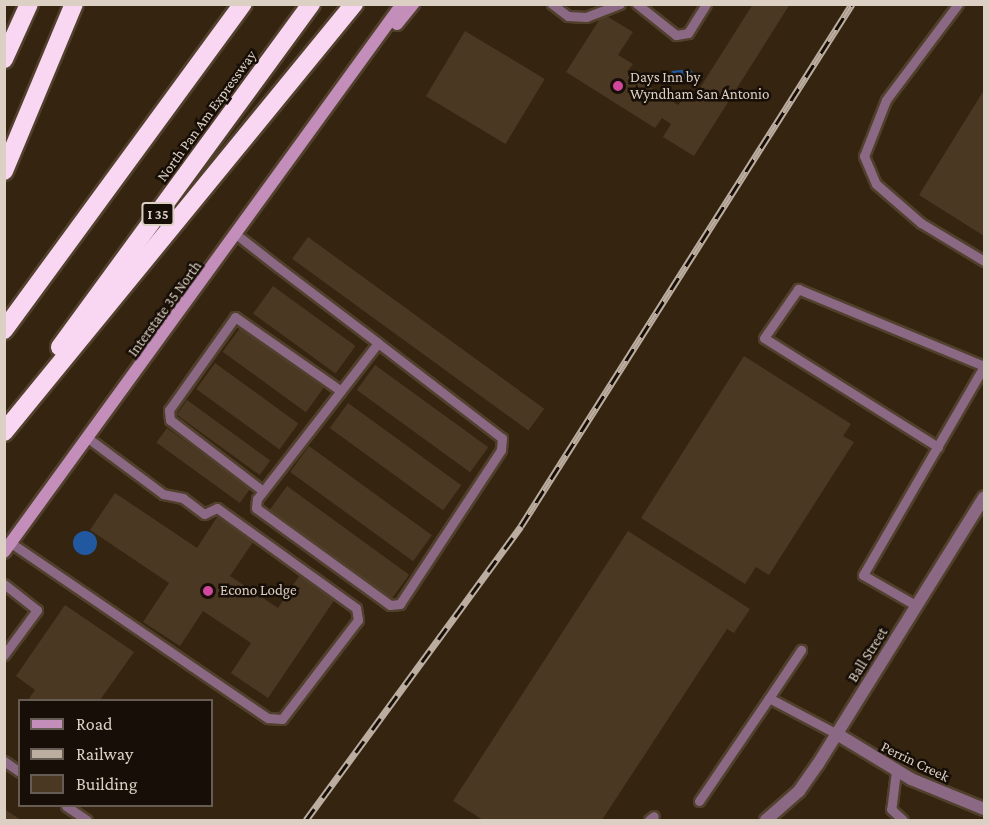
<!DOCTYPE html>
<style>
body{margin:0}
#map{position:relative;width:989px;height:825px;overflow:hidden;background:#35240f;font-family:"Crimson Pro",serif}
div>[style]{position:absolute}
.water>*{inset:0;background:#22589f}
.round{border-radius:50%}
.building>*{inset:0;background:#4b3823;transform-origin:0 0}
.roads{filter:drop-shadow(2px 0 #50402c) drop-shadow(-2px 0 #50402c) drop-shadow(0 2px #50402c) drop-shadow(0 -2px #50402c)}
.lane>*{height:9px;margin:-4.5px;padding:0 4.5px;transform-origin:4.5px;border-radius:4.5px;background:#8b6985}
.street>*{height:12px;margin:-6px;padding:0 6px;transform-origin:6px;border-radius:6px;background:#8b6985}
.secondary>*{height:12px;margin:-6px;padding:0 6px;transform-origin:6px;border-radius:6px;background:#c38eba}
.highway>*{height:18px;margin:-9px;padding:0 9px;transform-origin:9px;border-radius:9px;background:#f9d7f2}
.rail>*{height:7px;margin-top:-3.5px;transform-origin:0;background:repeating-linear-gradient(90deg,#170f07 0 14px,#bbaea0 0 28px);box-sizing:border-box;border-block:2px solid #bbaea0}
.dots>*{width:16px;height:16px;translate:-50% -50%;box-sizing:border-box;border:3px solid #170f07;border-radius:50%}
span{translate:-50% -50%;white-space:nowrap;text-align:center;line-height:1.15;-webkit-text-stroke:5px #170f07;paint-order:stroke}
.shield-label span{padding:2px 4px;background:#170f07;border:2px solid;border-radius:4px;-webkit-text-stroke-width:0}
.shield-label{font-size:14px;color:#dcd0c4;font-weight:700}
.poi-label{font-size:15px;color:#dcd0c4}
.left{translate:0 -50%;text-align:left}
.street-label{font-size:15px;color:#dcd0c4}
.frame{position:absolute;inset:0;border:6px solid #dcd0c4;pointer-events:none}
.legend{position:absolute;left:18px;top:699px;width:195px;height:108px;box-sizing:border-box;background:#170f07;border:2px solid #665c53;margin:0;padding:8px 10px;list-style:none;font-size:18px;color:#dcd0c4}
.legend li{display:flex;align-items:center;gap:12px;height:30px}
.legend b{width:30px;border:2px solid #665c53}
</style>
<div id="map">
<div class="water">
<i style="clip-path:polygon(690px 69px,696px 76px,690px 84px,668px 79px,672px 71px)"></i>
<i class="round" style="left:73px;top:531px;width:24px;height:24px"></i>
</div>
<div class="building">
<i style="clip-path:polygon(753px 4px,790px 4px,694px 156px,663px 137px,671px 124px,662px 118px,655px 128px,566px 72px,603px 14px,633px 32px,618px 55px,633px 64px,627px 72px,678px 105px,684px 97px,691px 102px)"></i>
<i style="left:465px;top:31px;width:93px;height:76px;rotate:31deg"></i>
<i style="clip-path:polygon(984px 90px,984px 236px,919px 195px)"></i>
<i style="left:308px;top:237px;width:292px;height:27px;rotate:36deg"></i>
<i style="left:273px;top:286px;width:102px;height:34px;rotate:36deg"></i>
<i style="left:242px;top:325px;width:103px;height:33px;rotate:36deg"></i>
<i style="clip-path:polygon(744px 356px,851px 424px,843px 436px,854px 442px,769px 575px,756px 567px,745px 584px,641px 518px)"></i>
<i style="left:215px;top:363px;width:103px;height:32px;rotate:36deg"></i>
<i style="left:375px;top:365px;width:140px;height:31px;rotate:36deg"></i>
<i style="left:187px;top:400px;width:103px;height:18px;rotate:36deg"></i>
<i style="left:348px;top:403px;width:140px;height:31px;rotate:36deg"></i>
<i style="left:167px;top:428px;width:103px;height:18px;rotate:36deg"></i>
<i style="left:309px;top:446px;width:152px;height:32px;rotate:36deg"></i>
<i style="left:287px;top:486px;width:151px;height:32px;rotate:36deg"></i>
<i style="clip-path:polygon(115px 493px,197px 548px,217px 517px,253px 542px,230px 576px,278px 608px,299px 576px,335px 599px,268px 698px,231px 673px,251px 643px,203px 611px,180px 646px,143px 622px,169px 583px,90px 530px)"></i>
<i style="clip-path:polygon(628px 531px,750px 609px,734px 633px,727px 629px,602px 820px,483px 820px,453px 801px)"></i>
<i style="clip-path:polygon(65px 605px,134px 652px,100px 700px,28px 700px,35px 690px,16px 676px)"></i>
<i style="clip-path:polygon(4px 809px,21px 820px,4px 820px)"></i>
</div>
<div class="roads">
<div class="lane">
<i style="left:552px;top:4px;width:20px;rotate:37deg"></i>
<i style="left:568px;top:16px;width:18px;rotate:3deg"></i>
<i style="left:586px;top:17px;width:36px;rotate:-21deg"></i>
<i style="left:637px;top:4px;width:50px;rotate:38.5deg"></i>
<i style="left:676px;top:35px;width:12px;rotate:-9deg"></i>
<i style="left:688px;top:33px;width:34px;rotate:-58deg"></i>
<i style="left:958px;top:4px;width:120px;rotate:126.9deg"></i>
<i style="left:886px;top:100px;width:60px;rotate:111.4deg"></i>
<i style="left:864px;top:156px;width:30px;rotate:67deg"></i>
<i style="left:876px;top:184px;width:60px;rotate:40.9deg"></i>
<i style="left:921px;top:223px;width:74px;rotate:31.1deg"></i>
<i style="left:237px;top:235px;width:52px;rotate:38deg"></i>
<i style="left:278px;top:267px;width:126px;rotate:37.2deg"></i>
<i style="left:378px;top:343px;width:156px;rotate:37.5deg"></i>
<i style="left:502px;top:438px;width:12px;rotate:95deg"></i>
<i style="left:501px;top:450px;width:184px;rotate:123.3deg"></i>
<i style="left:400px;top:604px;width:10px;rotate:174deg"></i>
<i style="left:390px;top:605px;width:165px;rotate:-144.1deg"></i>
<i style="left:256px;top:508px;width:9px;rotate:-84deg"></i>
<i style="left:257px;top:499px;width:197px;rotate:-52.2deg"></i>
<i style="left:938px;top:447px;width:205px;rotate:-147.9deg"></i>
<i style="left:764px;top:338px;width:60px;rotate:-55.2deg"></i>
<i style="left:798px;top:289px;width:201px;rotate:22.5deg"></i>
<i style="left:263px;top:491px;width:117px;rotate:-142.6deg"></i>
<i style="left:170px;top:420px;width:10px;rotate:-96deg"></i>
<i style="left:169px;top:410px;width:114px;rotate:-54.6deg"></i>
<i style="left:235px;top:317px;width:129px;rotate:34.9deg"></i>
<i style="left:11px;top:543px;width:311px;rotate:34.3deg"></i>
<i style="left:268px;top:718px;width:14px;rotate:4deg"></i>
<i style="left:282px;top:719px;width:125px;rotate:-52.5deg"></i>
<i style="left:358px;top:620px;width:12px;rotate:-99deg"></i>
<i style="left:356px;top:608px;width:171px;rotate:-144.3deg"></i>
<i style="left:217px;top:508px;width:14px;rotate:155deg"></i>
<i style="left:204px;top:514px;width:26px;rotate:-143deg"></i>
<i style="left:183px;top:498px;width:20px;rotate:-169deg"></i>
<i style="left:163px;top:494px;width:94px;rotate:-143.3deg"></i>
<i style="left:4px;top:584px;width:42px;rotate:38.2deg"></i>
<i style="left:37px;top:610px;width:56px;rotate:126.3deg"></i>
<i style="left:917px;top:606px;width:62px;rotate:-150.1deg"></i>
<i style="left:863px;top:575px;width:241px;rotate:-59.9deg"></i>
<i style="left:769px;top:698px;width:58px;rotate:-56.3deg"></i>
<i style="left:4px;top:761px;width:19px;rotate:35deg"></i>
<i style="left:896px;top:771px;width:38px;rotate:97deg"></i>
<i style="left:891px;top:809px;width:16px;rotate:43deg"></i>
<i style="left:699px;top:801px;width:125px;rotate:-55.8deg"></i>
<i style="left:769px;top:698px;width:77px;rotate:27.9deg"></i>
<i style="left:66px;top:806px;width:25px;rotate:34deg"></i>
<i style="left:649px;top:820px;width:6px;rotate:-39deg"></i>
</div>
<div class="street">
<i style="left:837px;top:734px;width:87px;rotate:31.3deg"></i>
<i style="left:911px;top:779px;width:79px;rotate:22.3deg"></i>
<i style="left:766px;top:820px;width:44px;rotate:-41.3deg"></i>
<i style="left:799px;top:791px;width:33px;rotate:-55deg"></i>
<i style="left:818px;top:764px;width:314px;rotate:-58.1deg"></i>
</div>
<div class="secondary">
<i style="left:397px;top:24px;width:26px;rotate:-51deg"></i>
<i style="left:4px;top:552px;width:677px;rotate:-54.01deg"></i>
</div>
<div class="highway">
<i style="left:4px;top:59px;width:60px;rotate:-65.6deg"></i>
<i style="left:4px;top:171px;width:181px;rotate:-67.3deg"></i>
<i style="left:4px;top:330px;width:404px;rotate:-53.8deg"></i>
<i style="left:60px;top:347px;width:425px;rotate:-53.8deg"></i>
<i style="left:4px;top:432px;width:553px;rotate:-50.73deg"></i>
</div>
</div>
<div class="rail">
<i style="left:306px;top:820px;width:364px;rotate:-53.8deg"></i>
<i style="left:521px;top:526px;width:618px;rotate:-57.62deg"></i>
</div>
<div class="dots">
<i style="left:618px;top:86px;background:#d1479c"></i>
<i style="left:208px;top:591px;background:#d1479c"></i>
</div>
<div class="shield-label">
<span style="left:158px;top:214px">I 35</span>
</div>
<div class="poi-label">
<span class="left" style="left:630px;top:86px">Days Inn by<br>Wyndham San Antonio</span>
<span class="left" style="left:220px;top:591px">Econo Lodge</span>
</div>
<div class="street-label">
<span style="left:207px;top:116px;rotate:-54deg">North Pan Am Expressway</span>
<span style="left:165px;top:309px;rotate:-54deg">Interstate 35 North</span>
<span style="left:868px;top:655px;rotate:-58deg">Ball Street</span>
<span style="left:915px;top:762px;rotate:26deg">Perrin Creek</span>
</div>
<div class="frame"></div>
<ul class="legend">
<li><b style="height:8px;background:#c38eba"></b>Road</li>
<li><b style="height:8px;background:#bbaea0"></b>Railway</li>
<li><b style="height:16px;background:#4b3823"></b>Building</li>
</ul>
</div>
